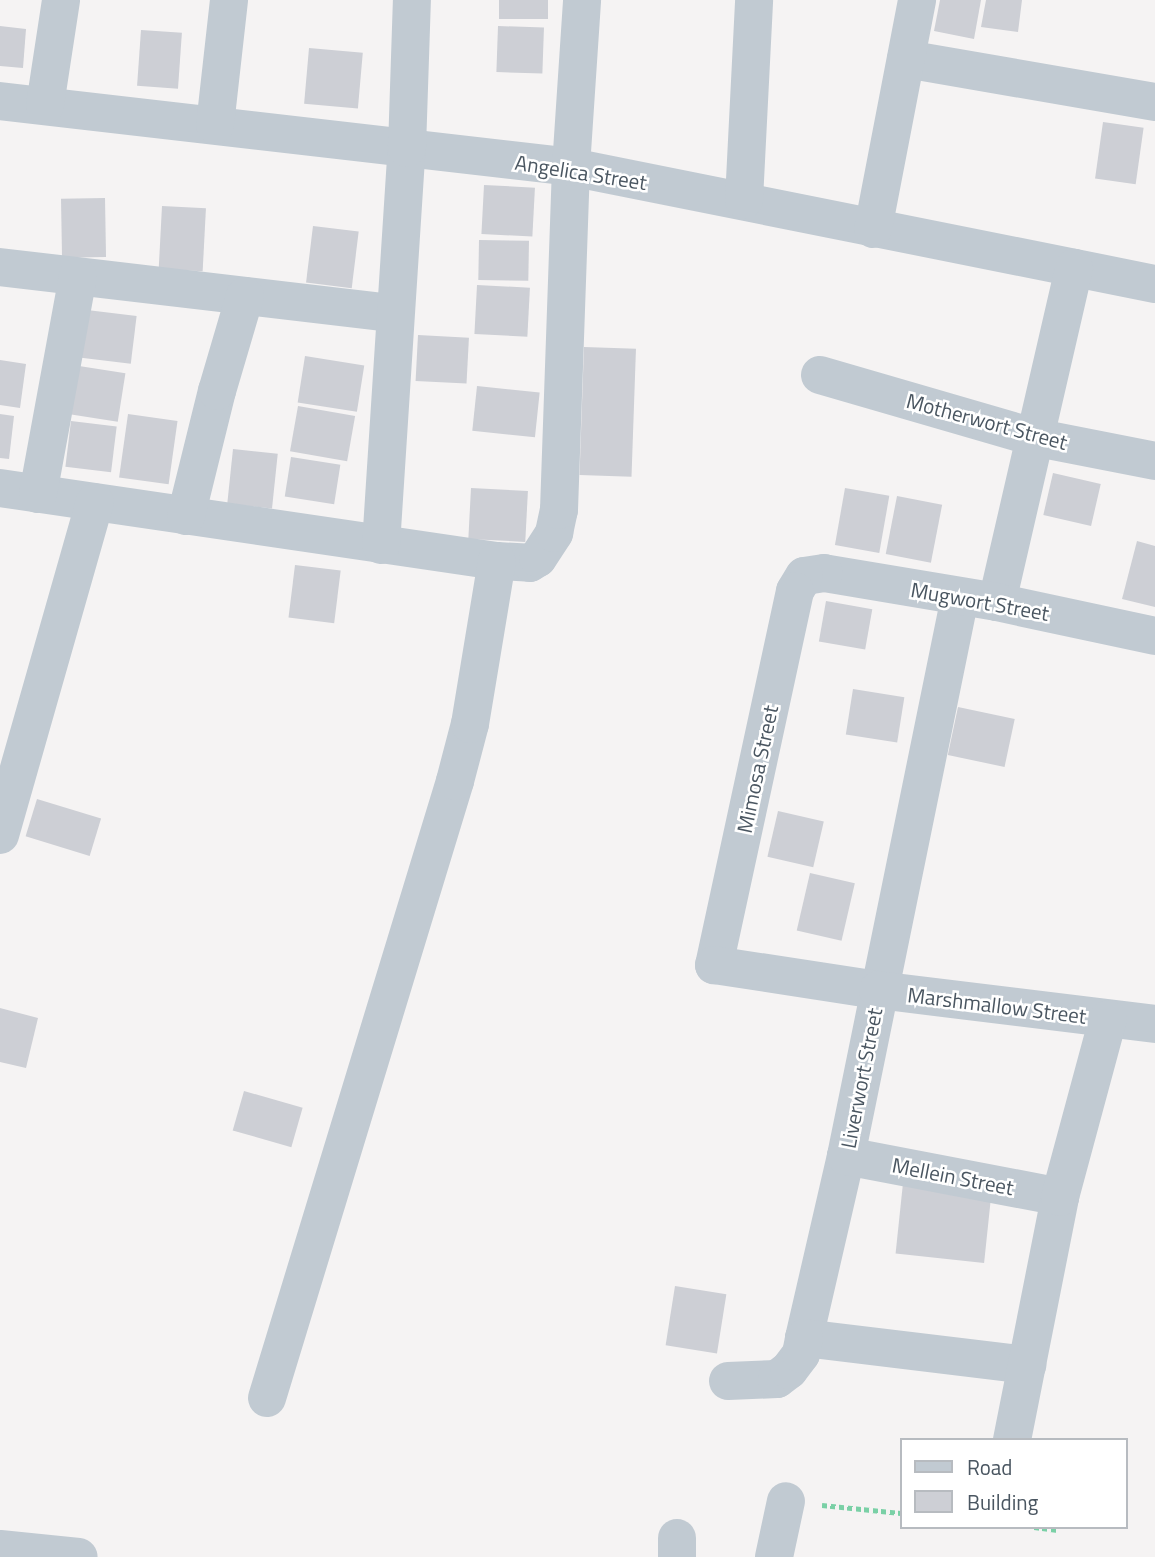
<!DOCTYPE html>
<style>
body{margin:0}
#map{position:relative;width:1155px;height:1557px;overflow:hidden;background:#f5f3f3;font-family:"Titillium Web",sans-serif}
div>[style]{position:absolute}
.building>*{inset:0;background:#cdcfd5;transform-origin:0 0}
.path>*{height:4.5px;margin-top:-2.25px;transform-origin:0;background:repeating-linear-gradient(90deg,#7ad0a6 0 5px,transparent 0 8.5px)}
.minor>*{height:38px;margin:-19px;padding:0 19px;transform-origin:19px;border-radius:19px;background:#c1cad2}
span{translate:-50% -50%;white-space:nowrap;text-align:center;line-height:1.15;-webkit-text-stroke:5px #fff;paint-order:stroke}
.street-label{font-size:21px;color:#4a5661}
.legend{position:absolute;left:900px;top:1438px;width:228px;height:91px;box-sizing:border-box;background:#fff;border:2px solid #b7bbc0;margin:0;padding:9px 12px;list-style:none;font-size:21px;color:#4a5661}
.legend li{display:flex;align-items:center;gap:14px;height:35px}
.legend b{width:35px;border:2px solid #b7bbc0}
</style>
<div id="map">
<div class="building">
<i style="left:499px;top:0;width:49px;height:19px"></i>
<i style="clip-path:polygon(940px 0,981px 0,974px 39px,934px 31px)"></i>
<i style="clip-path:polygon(986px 0,1022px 0,1018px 32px,981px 27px)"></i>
<i style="clip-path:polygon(0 26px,26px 29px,23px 68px,0 66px)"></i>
<i style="left:498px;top:26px;width:46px;height:46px;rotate:2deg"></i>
<i style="left:141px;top:30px;width:41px;height:56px;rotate:4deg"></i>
<i style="left:309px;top:48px;width:54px;height:56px;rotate:5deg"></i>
<i style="left:1103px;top:122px;width:41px;height:57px;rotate:8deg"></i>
<i style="left:484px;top:185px;width:51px;height:49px;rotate:3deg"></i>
<i style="left:105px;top:198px;width:59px;height:44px;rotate:89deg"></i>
<i style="left:162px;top:206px;width:44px;height:63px;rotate:3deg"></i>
<i style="left:313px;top:226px;width:46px;height:57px;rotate:7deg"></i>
<i style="left:479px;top:240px;width:50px;height:40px;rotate:1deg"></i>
<i style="left:477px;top:285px;width:53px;height:49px;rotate:3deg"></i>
<i style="left:87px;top:310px;width:50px;height:48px;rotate:7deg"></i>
<i style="left:418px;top:335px;width:51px;height:46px;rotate:3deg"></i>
<i style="left:584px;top:347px;width:52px;height:128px;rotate:2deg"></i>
<i style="left:305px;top:356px;width:60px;height:47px;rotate:9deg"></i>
<i style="clip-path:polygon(0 360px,26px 364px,20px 408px,0 405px)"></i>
<i style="left:79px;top:366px;width:47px;height:49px;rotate:9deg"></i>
<i style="left:477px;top:386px;width:63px;height:45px;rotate:6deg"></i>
<i style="left:298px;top:406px;width:58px;height:46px;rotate:10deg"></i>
<i style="clip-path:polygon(0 414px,14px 416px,9px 459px,0 458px)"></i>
<i style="left:128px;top:414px;width:50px;height:64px;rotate:8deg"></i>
<i style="left:71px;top:421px;width:46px;height:46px;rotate:7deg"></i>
<i style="left:233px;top:449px;width:45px;height:55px;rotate:6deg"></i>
<i style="left:291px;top:457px;width:50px;height:40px;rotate:9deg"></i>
<i style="left:1053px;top:473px;width:49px;height:43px;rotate:13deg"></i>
<i style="left:471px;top:488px;width:57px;height:51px;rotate:3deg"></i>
<i style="left:845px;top:488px;width:45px;height:58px;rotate:10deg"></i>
<i style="left:897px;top:496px;width:46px;height:59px;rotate:11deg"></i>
<i style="clip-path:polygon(1137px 541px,1155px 546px,1155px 607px,1122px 599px)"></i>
<i style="left:295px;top:565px;width:46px;height:53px;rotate:7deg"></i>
<i style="left:826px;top:601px;width:47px;height:41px;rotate:10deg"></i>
<i style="left:853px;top:689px;width:52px;height:46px;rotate:9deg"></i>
<i style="left:958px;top:707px;width:58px;height:49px;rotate:12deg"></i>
<i style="left:37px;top:799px;width:67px;height:39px;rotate:17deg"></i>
<i style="left:778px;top:811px;width:47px;height:47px;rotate:13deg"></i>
<i style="left:810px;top:873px;width:46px;height:59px;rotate:13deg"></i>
<i style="clip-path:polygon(0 1008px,38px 1018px,26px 1068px,0 1062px)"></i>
<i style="left:244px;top:1091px;width:61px;height:41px;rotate:16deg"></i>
<i style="left:903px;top:1183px;width:89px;height:71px;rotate:6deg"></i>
<i style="left:675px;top:1286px;width:52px;height:60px;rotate:9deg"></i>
</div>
<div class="path">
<i style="left:822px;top:1505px;width:79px;rotate:5.8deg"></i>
<i style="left:1034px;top:1527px;width:24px;rotate:7deg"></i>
</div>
<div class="minor">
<i style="left:906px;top:59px;width:253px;rotate:9.8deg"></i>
<i style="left:0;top:101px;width:575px;rotate:6.59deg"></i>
<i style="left:571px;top:167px;width:596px;rotate:11.33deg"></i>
<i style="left:45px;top:105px;width:106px;rotate:-81.3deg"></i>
<i style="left:215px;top:125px;width:126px;rotate:-83.6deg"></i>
<i style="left:744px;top:200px;width:200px;rotate:-87.1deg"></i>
<i style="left:873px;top:229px;width:233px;rotate:-79.1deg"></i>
<i style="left:0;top:267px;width:397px;rotate:6.7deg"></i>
<i style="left:820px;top:375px;width:222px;rotate:16.2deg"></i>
<i style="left:1033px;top:437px;width:124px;rotate:11.1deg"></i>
<i style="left:0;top:488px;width:502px;rotate:8.36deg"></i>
<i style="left:497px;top:561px;width:33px;rotate:3deg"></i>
<i style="left:530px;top:563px;width:9px;rotate:-32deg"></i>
<i style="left:538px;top:558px;width:30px;rotate:-57deg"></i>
<i style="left:554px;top:533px;width:24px;rotate:-78deg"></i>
<i style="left:559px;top:510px;width:343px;rotate:-88deg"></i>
<i style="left:571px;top:167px;width:167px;rotate:-86.2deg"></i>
<i style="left:38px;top:494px;width:221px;rotate:-79.6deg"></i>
<i style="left:186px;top:516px;width:129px;rotate:-76.1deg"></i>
<i style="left:217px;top:391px;width:99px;rotate:-73.6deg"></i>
<i style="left:381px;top:545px;width:398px;rotate:-86.3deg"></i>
<i style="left:407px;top:148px;width:148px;rotate:-88.1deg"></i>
<i style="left:960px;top:597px;width:571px;rotate:101.53deg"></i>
<i style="left:846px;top:1156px;width:187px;rotate:103deg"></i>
<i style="left:804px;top:1338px;width:225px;rotate:6.9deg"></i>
<i style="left:997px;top:602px;width:343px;rotate:-77deg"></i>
<i style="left:1155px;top:636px;width:162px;rotate:-167.9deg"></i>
<i style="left:997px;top:602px;width:175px;rotate:-170.5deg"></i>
<i style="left:824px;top:573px;width:20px;rotate:171deg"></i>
<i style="left:804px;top:576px;width:17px;rotate:121deg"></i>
<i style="left:795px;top:591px;width:383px;rotate:102.2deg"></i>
<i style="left:714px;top:965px;width:166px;rotate:8.7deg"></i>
<i style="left:878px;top:990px;width:279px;rotate:7deg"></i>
<i style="left:0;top:835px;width:346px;rotate:-74.1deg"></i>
<i style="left:846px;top:1156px;width:218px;rotate:10.8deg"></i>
<i style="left:728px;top:1381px;width:49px;rotate:-2.3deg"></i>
<i style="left:777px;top:1379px;width:15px;rotate:-37deg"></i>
<i style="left:789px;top:1370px;width:20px;rotate:-53deg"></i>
<i style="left:801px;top:1354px;width:16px;rotate:-79deg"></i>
<i style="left:267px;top:1398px;width:645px;rotate:-73.05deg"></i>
<i style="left:455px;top:781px;width:59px;rotate:-75.3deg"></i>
<i style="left:470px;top:724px;width:165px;rotate:-80.6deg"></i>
<i style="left:1012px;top:1440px;width:248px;rotate:-78.8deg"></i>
<i style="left:1060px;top:1197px;width:184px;rotate:-74.9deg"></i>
<i style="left:0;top:1549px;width:79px;rotate:5.8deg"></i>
<i style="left:677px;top:1557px;width:19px;rotate:-90deg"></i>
<i style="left:774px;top:1557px;width:57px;rotate:-77.9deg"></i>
</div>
<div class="street-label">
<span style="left:581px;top:172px;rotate:9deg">Angelica Street</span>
<span style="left:987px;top:421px;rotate:15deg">Motherwort Street</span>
<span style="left:980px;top:601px;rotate:10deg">Mugwort Street</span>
<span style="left:757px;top:769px;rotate:-78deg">Mimosa Street</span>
<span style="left:997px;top:1005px;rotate:7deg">Marshmallow Street</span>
<span style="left:861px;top:1078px;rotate:-79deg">Liverwort Street</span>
<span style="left:953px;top:1176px;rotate:11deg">Mellein Street</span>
</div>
<ul class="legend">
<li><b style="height:9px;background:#c1cad2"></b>Road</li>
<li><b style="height:19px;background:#cdcfd5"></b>Building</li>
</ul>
</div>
